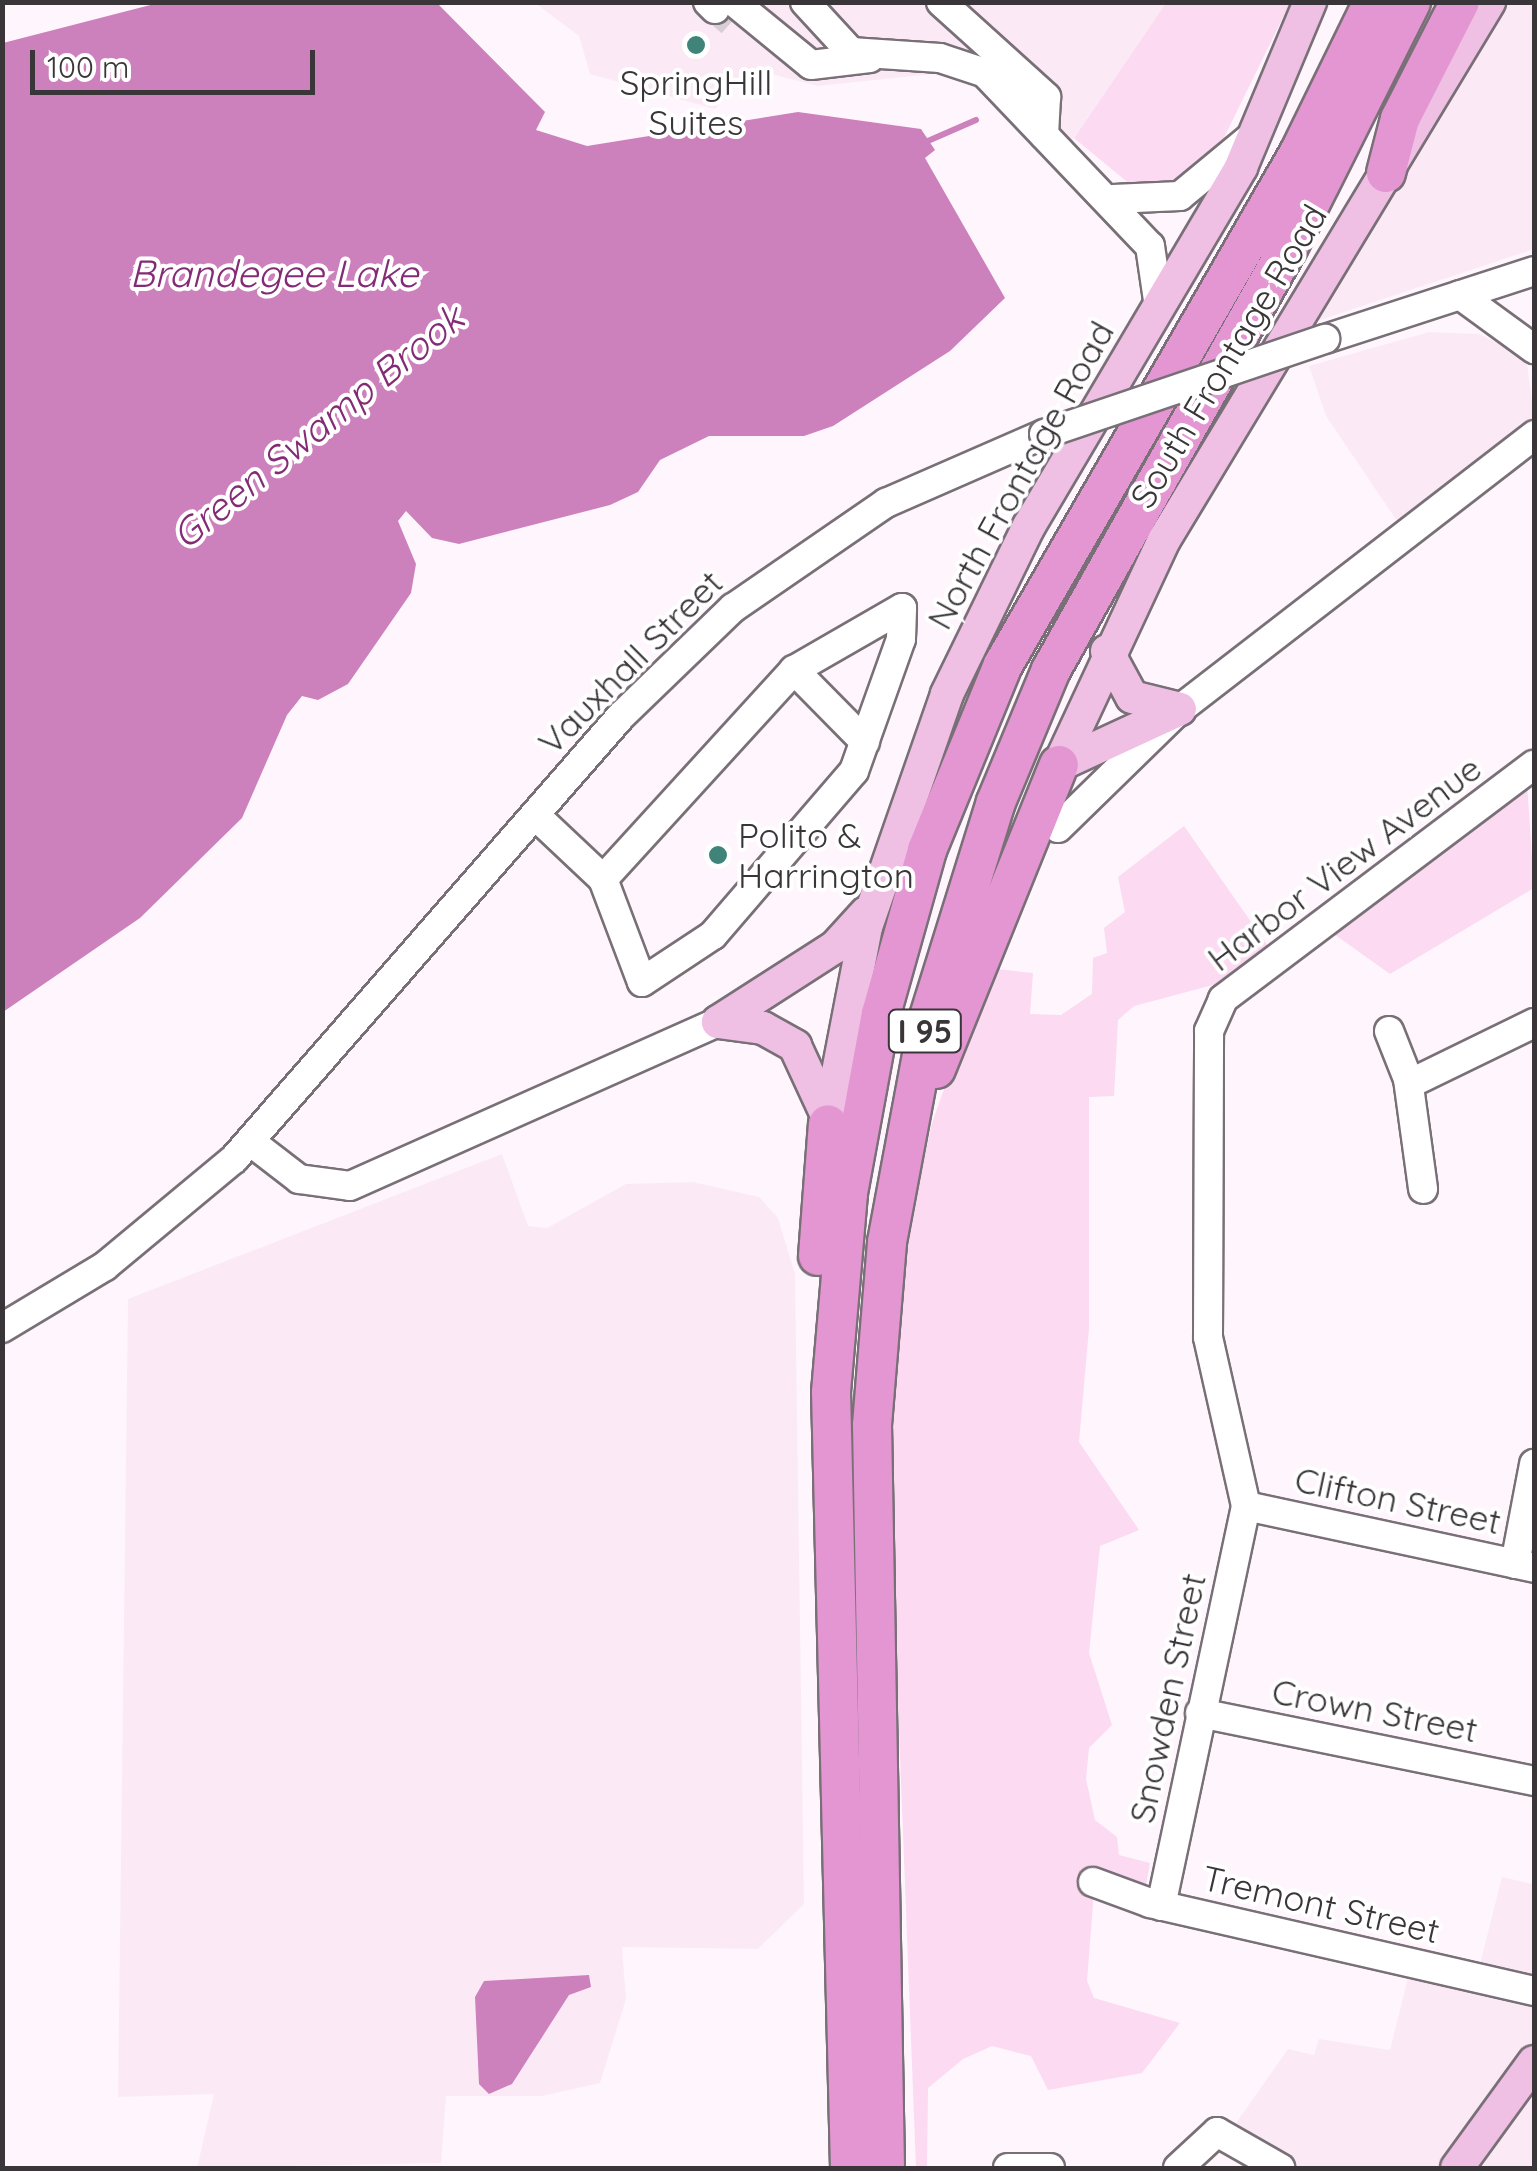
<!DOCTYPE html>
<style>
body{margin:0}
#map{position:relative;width:1537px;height:2171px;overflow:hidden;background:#fef6fc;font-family:Quicksand,sans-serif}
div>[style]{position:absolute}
.built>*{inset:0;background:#fbeaf6}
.green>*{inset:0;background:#fbdaf2}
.water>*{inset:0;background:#cd81bc}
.stream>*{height:6px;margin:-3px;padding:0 3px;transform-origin:3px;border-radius:3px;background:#cd81bc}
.minor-tunnel>*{height:28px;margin-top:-14px;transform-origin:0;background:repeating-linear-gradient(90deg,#d7cfd5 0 28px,transparent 0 42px)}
.roads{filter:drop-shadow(2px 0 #797077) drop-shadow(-2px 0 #797077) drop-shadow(0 2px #797077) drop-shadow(0 -2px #797077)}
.minor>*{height:28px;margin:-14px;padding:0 14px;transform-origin:14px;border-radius:14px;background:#fff}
.major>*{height:32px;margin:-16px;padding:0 16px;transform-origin:16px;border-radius:16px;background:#efc0e4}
.highway>*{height:38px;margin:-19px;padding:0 19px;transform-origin:19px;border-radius:19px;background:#e496d2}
.bridges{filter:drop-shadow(2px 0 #797077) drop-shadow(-2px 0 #797077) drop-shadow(0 2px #797077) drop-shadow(0 -2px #797077)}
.minor-bridge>*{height:28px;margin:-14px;padding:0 14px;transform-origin:14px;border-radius:14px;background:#fff}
.dots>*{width:28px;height:28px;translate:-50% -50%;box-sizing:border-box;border:5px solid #fff;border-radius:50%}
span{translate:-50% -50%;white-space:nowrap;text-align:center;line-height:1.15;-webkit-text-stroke:8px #fff;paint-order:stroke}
.shield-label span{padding:2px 8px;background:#fff;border:2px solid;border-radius:8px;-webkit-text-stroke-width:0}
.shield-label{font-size:32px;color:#393538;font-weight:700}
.poi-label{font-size:35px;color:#393538}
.left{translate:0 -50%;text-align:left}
.street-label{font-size:35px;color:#393538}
.water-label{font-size:38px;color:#842b75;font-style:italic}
.frame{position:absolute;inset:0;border:5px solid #393538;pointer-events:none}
.scale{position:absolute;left:30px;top:50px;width:285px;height:45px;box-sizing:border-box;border:5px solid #393538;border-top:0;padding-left:12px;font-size:30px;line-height:35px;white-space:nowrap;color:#393538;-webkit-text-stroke:8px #fff;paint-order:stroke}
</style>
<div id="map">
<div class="built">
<i style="clip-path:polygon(535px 3px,1166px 3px,1055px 165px,979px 83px,932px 74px,818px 86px,751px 69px,715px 109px,590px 74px,579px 36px)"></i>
<i style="clip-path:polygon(1503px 3px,1534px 3px,1534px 249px,1311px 323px)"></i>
<i style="clip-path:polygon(1429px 332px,1479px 334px,1526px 357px,1534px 415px,1399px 524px,1326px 416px,1309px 366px)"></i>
<i style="clip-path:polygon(502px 1154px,528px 1226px,547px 1228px,626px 1184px,693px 1182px,759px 1197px,778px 1218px,795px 1274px,804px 1904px,758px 1949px,622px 1947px,626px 1999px,600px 2083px,542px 2096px,446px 2096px,441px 2163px,197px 2168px,214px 2094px,118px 2097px,128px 1299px)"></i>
<i style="clip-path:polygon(1534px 1873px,1534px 2040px,1437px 2168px,1301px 2168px,1236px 2123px,1288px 2049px,1314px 2055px,1319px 2039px,1390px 2050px,1414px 1954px,1479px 1968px,1502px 1877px,1532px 1884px)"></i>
<i style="clip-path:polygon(1534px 2090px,1534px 2168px,1477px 2168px)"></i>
</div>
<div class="green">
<i style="clip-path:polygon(1166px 3px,1290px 3px,1214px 158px,1174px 187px,1137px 190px,1074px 138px)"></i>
<i style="clip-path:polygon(1527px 782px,1534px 888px,1390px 974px,1334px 934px)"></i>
<i style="clip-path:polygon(1184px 826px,1270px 949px,1224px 982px,1134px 1006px,1118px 1020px,1114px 1096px,1089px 1097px,1089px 1328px,1079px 1442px,1139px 1530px,1100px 1546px,1089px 1653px,1112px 1725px,1089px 1748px,1086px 1779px,1095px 1820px,1117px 1837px,1119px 1855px,1150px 1863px,1145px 1890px,1094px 1891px,1087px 1981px,1094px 1998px,1180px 2023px,1142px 2073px,1048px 2090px,1031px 2056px,992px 2046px,963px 2059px,928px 2088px,927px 2168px,916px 2168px,893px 1575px,894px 1370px,908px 1234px,932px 1123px,987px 968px,1033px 973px,1030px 1014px,1061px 1015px,1092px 994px,1093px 958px,1107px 953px,1104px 928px,1125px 912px,1118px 877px)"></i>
</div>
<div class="water">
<i style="clip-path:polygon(162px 2px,437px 3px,545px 112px,536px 130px,587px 146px,798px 112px,921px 129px,935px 150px,925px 158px,1005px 298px,950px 351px,833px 426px,804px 436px,709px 436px,660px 460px,638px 492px,610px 505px,459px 544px,432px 538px,406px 511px,398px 521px,416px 564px,411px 593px,348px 684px,318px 700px,302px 696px,287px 715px,242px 818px,140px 918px,3px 1012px,3px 43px)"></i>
<i style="clip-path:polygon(589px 1975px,591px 1987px,569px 1995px,512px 2084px,489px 2094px,479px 2084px,475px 1997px,484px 1981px)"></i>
</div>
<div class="stream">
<i style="left:921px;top:144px;width:60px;rotate:-23.6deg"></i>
</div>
<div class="minor-tunnel">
<i style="left:715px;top:9px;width:21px;rotate:41deg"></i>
</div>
<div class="roads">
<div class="minor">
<i style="left:708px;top:2px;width:10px;rotate:45deg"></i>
<i style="left:734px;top:2px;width:99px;rotate:39.3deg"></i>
<i style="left:811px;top:65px;width:59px;rotate:-6.8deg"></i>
<i style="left:805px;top:2px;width:68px;rotate:47.4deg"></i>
<i style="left:851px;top:52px;width:89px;rotate:3.9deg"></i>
<i style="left:940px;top:58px;width:47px;rotate:18.4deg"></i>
<i style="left:985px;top:73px;width:239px;rotate:46.4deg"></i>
<i style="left:1150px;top:246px;width:62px;rotate:81.6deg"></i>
<i style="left:941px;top:2px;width:142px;rotate:42.1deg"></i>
<i style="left:1046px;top:97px;width:38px;rotate:93deg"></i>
<i style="left:1113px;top:199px;width:67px;rotate:-2.6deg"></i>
<i style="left:1180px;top:196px;width:89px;rotate:-39.6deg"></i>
<i style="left:1460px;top:295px;width:92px;rotate:36.1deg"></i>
<i style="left:1325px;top:339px;width:220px;rotate:-18deg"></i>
<i style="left:794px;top:670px;width:101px;rotate:45.4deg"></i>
<i style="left:535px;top:815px;width:93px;rotate:43.3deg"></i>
<i style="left:603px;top:879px;width:110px;rotate:69.3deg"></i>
<i style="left:642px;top:982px;width:85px;rotate:-33.5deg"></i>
<i style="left:713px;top:935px;width:216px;rotate:-49.3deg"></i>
<i style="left:854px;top:771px;width:140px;rotate:-70.4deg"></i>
<i style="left:901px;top:639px;width:31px;rotate:-88deg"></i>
<i style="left:902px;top:608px;width:125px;rotate:150.1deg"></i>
<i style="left:794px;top:670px;width:283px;rotate:132.4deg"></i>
<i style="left:1058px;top:828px;width:170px;rotate:-44.3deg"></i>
<i style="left:1180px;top:709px;width:448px;rotate:-37.7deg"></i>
<i style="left:1389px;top:1031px;width:52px;rotate:68.4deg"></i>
<i style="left:1408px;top:1079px;width:111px;rotate:82.2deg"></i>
<i style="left:1409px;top:1084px;width:139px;rotate:-26deg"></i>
<i style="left:251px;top:1142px;width:61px;rotate:37.6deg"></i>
<i style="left:299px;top:1179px;width:51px;rotate:7.8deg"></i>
<i style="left:350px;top:1186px;width:403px;rotate:-24deg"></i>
<i style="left:2px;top:1328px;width:120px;rotate:-31deg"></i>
<i style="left:105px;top:1266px;width:168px;rotate:-39.7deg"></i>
<i style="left:234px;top:1159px;width:588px;rotate:-48.86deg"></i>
<i style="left:621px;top:716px;width:156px;rotate:-44deg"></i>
<i style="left:733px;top:608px;width:186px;rotate:-34.5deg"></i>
<i style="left:886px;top:503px;width:172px;rotate:-23.6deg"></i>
<i style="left:1246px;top:1506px;width:295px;rotate:12.1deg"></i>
<i style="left:1515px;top:1564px;width:102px;rotate:-79.2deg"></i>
<i style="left:1200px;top:1713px;width:341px;rotate:11.5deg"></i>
<i style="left:1093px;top:1882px;width:61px;rotate:20.2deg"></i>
<i style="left:1150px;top:1903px;width:394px;rotate:12.9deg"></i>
<i style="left:1161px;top:1906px;width:409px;rotate:-78deg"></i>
<i style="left:1246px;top:1506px;width:173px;rotate:-102.7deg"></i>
<i style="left:1208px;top:1337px;width:306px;rotate:-89.8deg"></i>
<i style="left:1209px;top:1031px;width:35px;rotate:-66deg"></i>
<i style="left:1223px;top:999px;width:389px;rotate:-37deg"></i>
<i style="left:1008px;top:2168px;width:42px"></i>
<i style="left:1178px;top:2168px;width:53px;rotate:-42.7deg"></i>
<i style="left:1217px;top:2132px;width:73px;rotate:29.7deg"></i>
</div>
<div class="major">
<i style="left:1107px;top:651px;width:52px;rotate:61.5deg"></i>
<i style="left:1132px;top:697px;width:49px;rotate:14deg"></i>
<i style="left:1059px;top:765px;width:248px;rotate:-65deg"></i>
<i style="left:1164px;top:540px;width:629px;rotate:-58.86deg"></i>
<i style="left:1059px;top:765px;width:133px;rotate:-24.8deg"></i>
<i style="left:718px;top:1022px;width:139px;rotate:-32.7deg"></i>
<i style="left:835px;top:947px;width:46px;rotate:-47.6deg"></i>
<i style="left:718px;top:1022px;width:45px;rotate:7.6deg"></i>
<i style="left:763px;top:1028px;width:37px;rotate:29deg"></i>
<i style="left:795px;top:1046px;width:72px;rotate:65.2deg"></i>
<i style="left:828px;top:1124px;width:201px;rotate:-79.1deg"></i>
<i style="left:866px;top:927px;width:247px;rotate:-70.8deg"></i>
<i style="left:947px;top:694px;width:187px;rotate:-64deg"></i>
<i style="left:1029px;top:526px;width:417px;rotate:-59.4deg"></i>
<i style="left:1241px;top:167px;width:179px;rotate:-67.3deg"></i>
<i style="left:1457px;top:2168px;width:131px;rotate:-54deg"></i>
</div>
<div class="highway">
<i style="left:1386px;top:173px;width:56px;rotate:-75.5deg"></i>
<i style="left:1400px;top:119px;width:131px;rotate:-62.9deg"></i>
<i style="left:936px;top:1069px;width:328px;rotate:-68deg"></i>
<i style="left:818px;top:1256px;width:132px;rotate:-85.7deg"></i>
<i style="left:850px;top:2168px;width:776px;rotate:-91.4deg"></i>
<i style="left:831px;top:1392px;width:200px;rotate:-85.1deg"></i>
<i style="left:848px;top:1193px;width:182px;rotate:-79.6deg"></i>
<i style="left:881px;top:1014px;width:170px;rotate:-74.3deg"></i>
<i style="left:927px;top:850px;width:200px;rotate:-67.7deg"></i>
<i style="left:1003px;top:665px;width:591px;rotate:-59.97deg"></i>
<i style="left:1299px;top:153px;width:168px;rotate:-63.9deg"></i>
<i style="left:885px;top:2168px;width:743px;rotate:-91deg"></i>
<i style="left:872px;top:1425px;width:184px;rotate:-85.3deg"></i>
<i style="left:887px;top:1242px;width:229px;rotate:-79.4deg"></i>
<i style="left:929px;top:1017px;width:225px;rotate:-72.7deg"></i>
<i style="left:996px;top:802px;width:143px;rotate:-67.4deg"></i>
<i style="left:1051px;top:670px;width:484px;rotate:-60.7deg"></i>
<i style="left:1288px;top:248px;width:275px;rotate:-63.4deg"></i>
</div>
</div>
<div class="bridges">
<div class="minor-bridge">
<i style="left:1044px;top:434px;width:297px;rotate:-18.7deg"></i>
</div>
</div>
<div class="dots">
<i style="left:696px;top:45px;background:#408479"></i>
<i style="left:718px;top:855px;background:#408479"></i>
</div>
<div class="shield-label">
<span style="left:925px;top:1031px">I 95</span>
</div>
<div class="poi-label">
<span style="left:696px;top:102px">SpringHill<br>Suites</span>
<span class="left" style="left:738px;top:855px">Polito &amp;<br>Harrington</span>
</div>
<div class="street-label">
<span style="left:1228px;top:356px;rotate:-59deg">South Frontage Road</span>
<span style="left:1020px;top:475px;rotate:-61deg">North Frontage Road</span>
<span style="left:630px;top:662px;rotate:-45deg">Vauxhall Street</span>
<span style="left:1344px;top:863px;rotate:-37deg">Harbor View Avenue</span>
<span style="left:1398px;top:1500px;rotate:12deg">Clifton Street</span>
<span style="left:1167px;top:1698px;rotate:-78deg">Snowden Street</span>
<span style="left:1375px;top:1710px;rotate:11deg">Crown Street</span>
<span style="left:1321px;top:1904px;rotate:13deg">Tremont Street</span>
</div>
<div class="water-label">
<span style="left:274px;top:274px">Brandegee Lake</span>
<span style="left:318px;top:427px;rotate:-39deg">Green Swamp Brook</span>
</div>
<div class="frame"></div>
<div class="scale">100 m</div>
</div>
